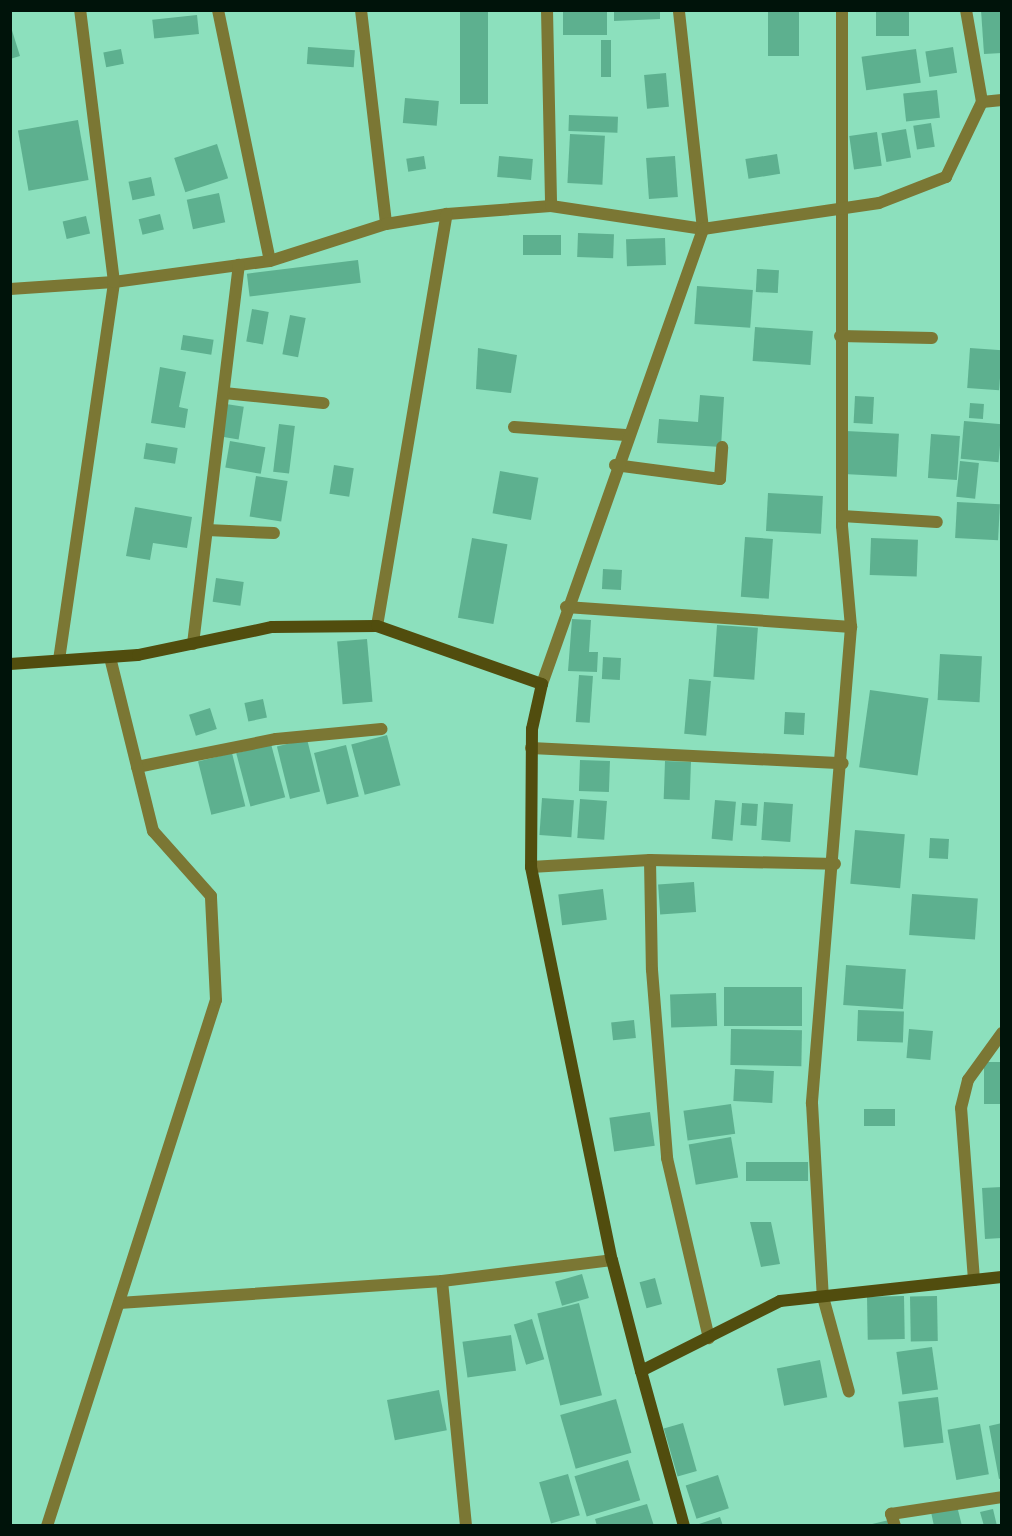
<!DOCTYPE html>
<style>
body{margin:0}
#map{position:relative;width:1012px;height:1536px;overflow:hidden;background:#8ce0bd;font-family:"Golos Text",sans-serif}
div>[style]{position:absolute}
.building>*{inset:0;background:#5db08f;transform-origin:0 0}
.street>*{height:12px;margin:-6px;padding:0 6px;transform-origin:6px;border-radius:6px;background:#7b7734}
.secondary>*{height:12px;margin:-6px;padding:0 6px;transform-origin:6px;border-radius:6px;background:#514d0e}
span{translate:-50% -50%;white-space:nowrap;text-align:center;line-height:1.15;-webkit-text-stroke:6px #8ce0bd;paint-order:stroke}
.frame{position:absolute;inset:0;border:12px solid #00130a;pointer-events:none}
</style>
<div id="map">
<div class="building">
<i style="left:460px;top:10px;width:28px;height:94px"></i>
<i style="left:563px;top:10px;width:44px;height:25px"></i>
<i style="clip-path:polygon(614px 10px,660px 10px,660px 19px,614px 21px)"></i>
<i style="left:768px;top:10px;width:31px;height:46px"></i>
<i style="left:876px;top:10px;width:33px;height:26px"></i>
<i style="clip-path:polygon(981px 10px,1002px 10px,1002px 53px,984px 54px)"></i>
<i style="left:197px;top:15px;width:19px;height:45px;rotate:84deg"></i>
<i style="clip-path:polygon(10px 24px,20px 56px,10px 59px)"></i>
<i style="left:601px;top:40px;width:10px;height:37px"></i>
<i style="left:308px;top:47px;width:47px;height:17px;rotate:4deg"></i>
<i style="left:953px;top:47px;width:26px;height:28px;rotate:81deg"></i>
<i style="left:121px;top:49px;width:15px;height:18px;rotate:79deg"></i>
<i style="left:916px;top:49px;width:34px;height:55px;rotate:82deg"></i>
<i style="left:666px;top:73px;width:34px;height:22px;rotate:85deg"></i>
<i style="left:937px;top:90px;width:28px;height:34px;rotate:84deg"></i>
<i style="left:405px;top:98px;width:34px;height:25px;rotate:5deg"></i>
<i style="left:569px;top:115px;width:49px;height:16px;rotate:2deg"></i>
<i style="left:78px;top:120px;width:61px;height:61px;rotate:80deg"></i>
<i style="left:931px;top:123px;width:24px;height:18px;rotate:81deg"></i>
<i style="left:906px;top:129px;width:29px;height:25px;rotate:80deg"></i>
<i style="left:877px;top:132px;width:34px;height:28px;rotate:82deg"></i>
<i style="left:570px;top:134px;width:35px;height:49px;rotate:3deg"></i>
<i style="left:217px;top:144px;width:36px;height:45px;rotate:72deg"></i>
<i style="left:777px;top:154px;width:20px;height:32px;rotate:81deg"></i>
<i style="left:424px;top:156px;width:13px;height:18px;rotate:81deg"></i>
<i style="left:499px;top:156px;width:34px;height:21px;rotate:5deg"></i>
<i style="left:675px;top:156px;width:41px;height:29px;rotate:86deg"></i>
<i style="left:151px;top:177px;width:19px;height:23px;rotate:78deg"></i>
<i style="left:219px;top:193px;width:30px;height:33px;rotate:78deg"></i>
<i style="left:160px;top:214px;width:16px;height:22px;rotate:76deg"></i>
<i style="left:86px;top:216px;width:18px;height:24px;rotate:77deg"></i>
<i style="left:578px;top:233px;width:36px;height:24px;rotate:2deg"></i>
<i style="left:561px;top:235px;width:20px;height:38px;rotate:90deg"></i>
<i style="left:665px;top:238px;width:27px;height:39px;rotate:88deg"></i>
<i style="left:358px;top:260px;width:23px;height:112px;rotate:83deg"></i>
<i style="left:757px;top:269px;width:22px;height:23px;rotate:3deg"></i>
<i style="left:697px;top:286px;width:56px;height:38px;rotate:4deg"></i>
<i style="left:252px;top:309px;width:17px;height:33px;rotate:10deg"></i>
<i style="left:290px;top:315px;width:16px;height:40px;rotate:11deg"></i>
<i style="left:755px;top:327px;width:58px;height:34px;rotate:4deg"></i>
<i style="left:183px;top:335px;width:31px;height:15px;rotate:9deg"></i>
<i style="clip-path:polygon(478px 348px,517px 355px,511px 393px,476px 389px)"></i>
<i style="left:970px;top:348px;width:32px;height:40px;rotate:4deg"></i>
<i style="clip-path:polygon(160px 367px,186px 372px,179px 407px,188px 409px,185px 428px,151px 423px)"></i>
<i style="clip-path:polygon(700px 395px,724px 397px,721px 447px,657px 443px,659px 419px,698px 422px)"></i>
<i style="left:855px;top:396px;width:19px;height:27px;rotate:3deg"></i>
<i style="left:970px;top:403px;width:14px;height:15px;rotate:4deg"></i>
<i style="left:226px;top:404px;width:18px;height:33px;rotate:9deg"></i>
<i style="left:964px;top:421px;width:38px;height:38px;rotate:5deg"></i>
<i style="left:279px;top:424px;width:16px;height:48px;rotate:7deg"></i>
<i style="left:846px;top:431px;width:53px;height:43px;rotate:3deg"></i>
<i style="left:931px;top:434px;width:29px;height:44px;rotate:4deg"></i>
<i style="left:230px;top:441px;width:36px;height:27px;rotate:10deg"></i>
<i style="left:146px;top:443px;width:32px;height:16px;rotate:9deg"></i>
<i style="left:960px;top:461px;width:19px;height:36px;rotate:6deg"></i>
<i style="left:334px;top:465px;width:20px;height:29px;rotate:9deg"></i>
<i style="left:500px;top:471px;width:39px;height:43px;rotate:10deg"></i>
<i style="left:256px;top:476px;width:32px;height:41px;rotate:9deg"></i>
<i style="left:768px;top:493px;width:55px;height:38px;rotate:3deg"></i>
<i style="left:957px;top:502px;width:43px;height:36px;rotate:3deg"></i>
<i style="clip-path:polygon(135px 507px,192px 517px,187px 548px,153px 543px,150px 560px,126px 556px)"></i>
<i style="left:745px;top:537px;width:28px;height:60px;rotate:4deg"></i>
<i style="left:472px;top:538px;width:36px;height:81px;rotate:10deg"></i>
<i style="left:871px;top:538px;width:47px;height:37px;rotate:2deg"></i>
<i style="left:603px;top:569px;width:19px;height:20px;rotate:3deg"></i>
<i style="left:216px;top:578px;width:28px;height:24px;rotate:8deg"></i>
<i style="clip-path:polygon(572px 619px,591px 620px,589px 652px,598px 652px,597px 672px,568px 671px)"></i>
<i style="left:717px;top:625px;width:41px;height:52px;rotate:4deg"></i>
<i style="left:367px;top:639px;width:63px;height:30px;rotate:85deg"></i>
<i style="left:940px;top:654px;width:42px;height:46px;rotate:3deg"></i>
<i style="left:603px;top:657px;width:18px;height:22px;rotate:3deg"></i>
<i style="left:579px;top:675px;width:14px;height:47px;rotate:4deg"></i>
<i style="left:689px;top:679px;width:22px;height:55px;rotate:5deg"></i>
<i style="left:870px;top:690px;width:59px;height:78px;rotate:8deg"></i>
<i style="left:263px;top:699px;width:19px;height:19px;rotate:78deg"></i>
<i style="left:210px;top:708px;width:22px;height:22px;rotate:72deg"></i>
<i style="left:785px;top:712px;width:20px;height:22px;rotate:3deg"></i>
<i style="left:387px;top:735px;width:52px;height:37px;rotate:75deg"></i>
<i style="left:307px;top:739px;width:54px;height:31px;rotate:76deg"></i>
<i style="left:271px;top:744px;width:55px;height:36px;rotate:75deg"></i>
<i style="left:346px;top:745px;width:53px;height:33px;rotate:76deg"></i>
<i style="left:232px;top:753px;width:55px;height:35px;rotate:76deg"></i>
<i style="left:580px;top:760px;width:30px;height:31px;rotate:2deg"></i>
<i style="left:665px;top:761px;width:26px;height:38px;rotate:2deg"></i>
<i style="left:542px;top:798px;width:32px;height:37px;rotate:4deg"></i>
<i style="left:580px;top:799px;width:27px;height:39px;rotate:4deg"></i>
<i style="left:715px;top:800px;width:21px;height:39px;rotate:5deg"></i>
<i style="left:764px;top:802px;width:29px;height:38px;rotate:4deg"></i>
<i style="left:742px;top:803px;width:16px;height:22px;rotate:4deg"></i>
<i style="left:855px;top:830px;width:50px;height:54px;rotate:5deg"></i>
<i style="left:930px;top:838px;width:19px;height:20px;rotate:3deg"></i>
<i style="left:694px;top:882px;width:30px;height:36px;rotate:86deg"></i>
<i style="left:603px;top:889px;width:31px;height:45px;rotate:83deg"></i>
<i style="left:912px;top:894px;width:66px;height:41px;rotate:4deg"></i>
<i style="left:846px;top:965px;width:60px;height:40px;rotate:4deg"></i>
<i style="left:802px;top:987px;width:39px;height:78px;rotate:90deg"></i>
<i style="left:716px;top:993px;width:33px;height:46px;rotate:88deg"></i>
<i style="left:858px;top:1010px;width:46px;height:31px;rotate:2deg"></i>
<i style="left:634px;top:1020px;width:18px;height:23px;rotate:84deg"></i>
<i style="left:731px;top:1029px;width:71px;height:36px;rotate:1deg"></i>
<i style="left:909px;top:1029px;width:24px;height:29px;rotate:5deg"></i>
<i style="left:984px;top:1062px;width:18px;height:42px"></i>
<i style="left:735px;top:1069px;width:39px;height:32px;rotate:3deg"></i>
<i style="left:731px;top:1104px;width:30px;height:48px;rotate:82deg"></i>
<i style="left:864px;top:1109px;width:31px;height:17px"></i>
<i style="left:650px;top:1112px;width:34px;height:41px;rotate:82deg"></i>
<i style="left:731px;top:1137px;width:41px;height:43px;rotate:80deg"></i>
<i style="left:808px;top:1162px;width:19px;height:62px;rotate:90deg"></i>
<i style="clip-path:polygon(1002px 1187px,1002px 1238px,985px 1239px,982px 1188px)"></i>
<i style="clip-path:polygon(750px 1222px,771px 1222px,780px 1264px,761px 1267px)"></i>
<i style="left:582px;top:1274px;width:25px;height:28px;rotate:74deg"></i>
<i style="left:655px;top:1278px;width:27px;height:16px;rotate:75deg"></i>
<i style="left:904px;top:1296px;width:43px;height:37px;rotate:89deg"></i>
<i style="left:937px;top:1296px;width:45px;height:27px;rotate:89deg"></i>
<i style="left:579px;top:1303px;width:95px;height:43px;rotate:76deg"></i>
<i style="left:532px;top:1319px;width:42px;height:19px;rotate:73deg"></i>
<i style="left:511px;top:1335px;width:36px;height:49px;rotate:82deg"></i>
<i style="left:932px;top:1347px;width:43px;height:36px;rotate:82deg"></i>
<i style="left:820px;top:1360px;width:38px;height:44px;rotate:79deg"></i>
<i style="left:439px;top:1390px;width:41px;height:53px;rotate:79deg"></i>
<i style="left:938px;top:1397px;width:46px;height:40px;rotate:83deg"></i>
<i style="left:616px;top:1399px;width:56px;height:58px;rotate:74deg"></i>
<i style="left:683px;top:1423px;width:50px;height:20px;rotate:74deg"></i>
<i style="clip-path:polygon(1002px 1423px,1002px 1478px,999px 1479px,989px 1426px)"></i>
<i style="left:980px;top:1424px;width:51px;height:33px;rotate:80deg"></i>
<i style="left:628px;top:1460px;width:42px;height:56px;rotate:73deg"></i>
<i style="left:568px;top:1474px;width:43px;height:30px;rotate:74deg"></i>
<i style="left:718px;top:1475px;width:35px;height:34px;rotate:72deg"></i>
<i style="clip-path:polygon(647px 1504px,654px 1526px,597px 1526px,595px 1519px)"></i>
<i style="clip-path:polygon(957px 1506px,962px 1526px,934px 1526px,931px 1512px)"></i>
<i style="clip-path:polygon(993px 1509px,997px 1526px,984px 1526px,980px 1512px)"></i>
<i style="clip-path:polygon(720px 1517px,723px 1526px,696px 1526px,696px 1525px)"></i>
<i style="clip-path:polygon(889px 1520px,891px 1526px,868px 1526px,868px 1525px)"></i>
</div>
<div class="street">
<i style="left:218px;top:10px;width:256px;rotate:78.3deg"></i>
<i style="left:361px;top:10px;width:215px;rotate:83.3deg"></i>
<i style="left:547px;top:10px;width:196px;rotate:88.8deg"></i>
<i style="left:842px;top:10px;width:516px;rotate:90deg"></i>
<i style="left:842px;top:526px;width:101px;rotate:84.9deg"></i>
<i style="left:851px;top:627px;width:478px;rotate:94.7deg"></i>
<i style="left:812px;top:1103px;width:194px;rotate:86.8deg"></i>
<i style="left:823px;top:1297px;width:98px;rotate:74.7deg"></i>
<i style="left:966px;top:10px;width:93px;rotate:80.1deg"></i>
<i style="left:10px;top:289px;width:104px;rotate:-3.9deg"></i>
<i style="left:114px;top:282px;width:157px;rotate:-7.7deg"></i>
<i style="left:270px;top:261px;width:122px;rotate:-17.7deg"></i>
<i style="left:386px;top:224px;width:62px;rotate:-9.3deg"></i>
<i style="left:447px;top:214px;width:104px;rotate:-4.4deg"></i>
<i style="left:551px;top:206px;width:154px;rotate:8.6deg"></i>
<i style="left:703px;top:229px;width:220px;rotate:-96.3deg"></i>
<i style="left:840px;top:336px;width:92px;rotate:1.2deg"></i>
<i style="left:224px;top:393px;width:100px;rotate:5.8deg"></i>
<i style="left:514px;top:427px;width:112px;rotate:4.1deg"></i>
<i style="left:615px;top:465px;width:106px;rotate:7.6deg"></i>
<i style="left:720px;top:479px;width:32px;rotate:-86deg"></i>
<i style="left:842px;top:516px;width:95px;rotate:3.6deg"></i>
<i style="left:207px;top:530px;width:67px;rotate:2.6deg"></i>
<i style="left:566px;top:607px;width:286px;rotate:4deg"></i>
<i style="left:377px;top:626px;width:418px;rotate:-80.4deg"></i>
<i style="left:193px;top:644px;width:382px;rotate:-83.1deg"></i>
<i style="left:59px;top:660px;width:382px;rotate:-81.7deg"></i>
<i style="left:114px;top:282px;width:274px;rotate:-97.1deg"></i>
<i style="left:542px;top:684px;width:483px;rotate:-70.5deg"></i>
<i style="left:703px;top:229px;width:178px;rotate:-8.4deg"></i>
<i style="left:879px;top:203px;width:72px;rotate:-21.2deg"></i>
<i style="left:946px;top:177px;width:83px;rotate:-64.4deg"></i>
<i style="left:982px;top:102px;width:20px;rotate:-6deg"></i>
<i style="left:531px;top:748px;width:312px;rotate:2.8deg"></i>
<i style="left:137px;top:767px;width:142px;rotate:-11.4deg"></i>
<i style="left:276px;top:739px;width:106px;rotate:-5.4deg"></i>
<i style="left:650px;top:860px;width:110px;rotate:89deg"></i>
<i style="left:652px;top:970px;width:189px;rotate:85.4deg"></i>
<i style="left:667px;top:1158px;width:185px;rotate:76.9deg"></i>
<i style="left:531px;top:867px;width:119px;rotate:-3.4deg"></i>
<i style="left:650px;top:860px;width:185px;rotate:1.2deg"></i>
<i style="left:974px;top:1280px;width:172px;rotate:-94.3deg"></i>
<i style="left:961px;top:1108px;width:29px;rotate:-76deg"></i>
<i style="left:968px;top:1080px;width:58px;rotate:-54.1deg"></i>
<i style="left:442px;top:1281px;width:246px;rotate:84.4deg"></i>
<i style="left:119px;top:1303px;width:324px;rotate:-3.9deg"></i>
<i style="left:442px;top:1281px;width:171px;rotate:-7deg"></i>
<i style="left:47px;top:1526px;width:552px;rotate:-72.19deg"></i>
<i style="left:216px;top:1000px;width:104px;rotate:-92.8deg"></i>
<i style="left:211px;top:896px;width:87px;rotate:-131.7deg"></i>
<i style="left:153px;top:831px;width:179px;rotate:-103.9deg"></i>
<i style="left:895px;top:1526px;width:13px;rotate:-108deg"></i>
<i style="left:891px;top:1514px;width:112px;rotate:-8.7deg"></i>
</div>
<div class="secondary">
<i style="left:10px;top:664px;width:128px;rotate:-4deg"></i>
<i style="left:138px;top:655px;width:137px;rotate:-11.8deg"></i>
<i style="left:272px;top:627px;width:105px;rotate:-0.5deg"></i>
<i style="left:377px;top:626px;width:175px;rotate:19.4deg"></i>
<i style="left:542px;top:684px;width:46px;rotate:102.5deg"></i>
<i style="left:532px;top:729px;width:138px;rotate:90.4deg"></i>
<i style="left:531px;top:867px;width:401px;rotate:78.4deg"></i>
<i style="left:612px;top:1260px;width:115px;rotate:75.4deg"></i>
<i style="left:684px;top:1526px;width:161px;rotate:-105.5deg"></i>
<i style="left:641px;top:1371px;width:156px;rotate:-26.7deg"></i>
<i style="left:780px;top:1301px;width:223px;rotate:-6.2deg"></i>
</div>
<div class="frame"></div>
</div>
